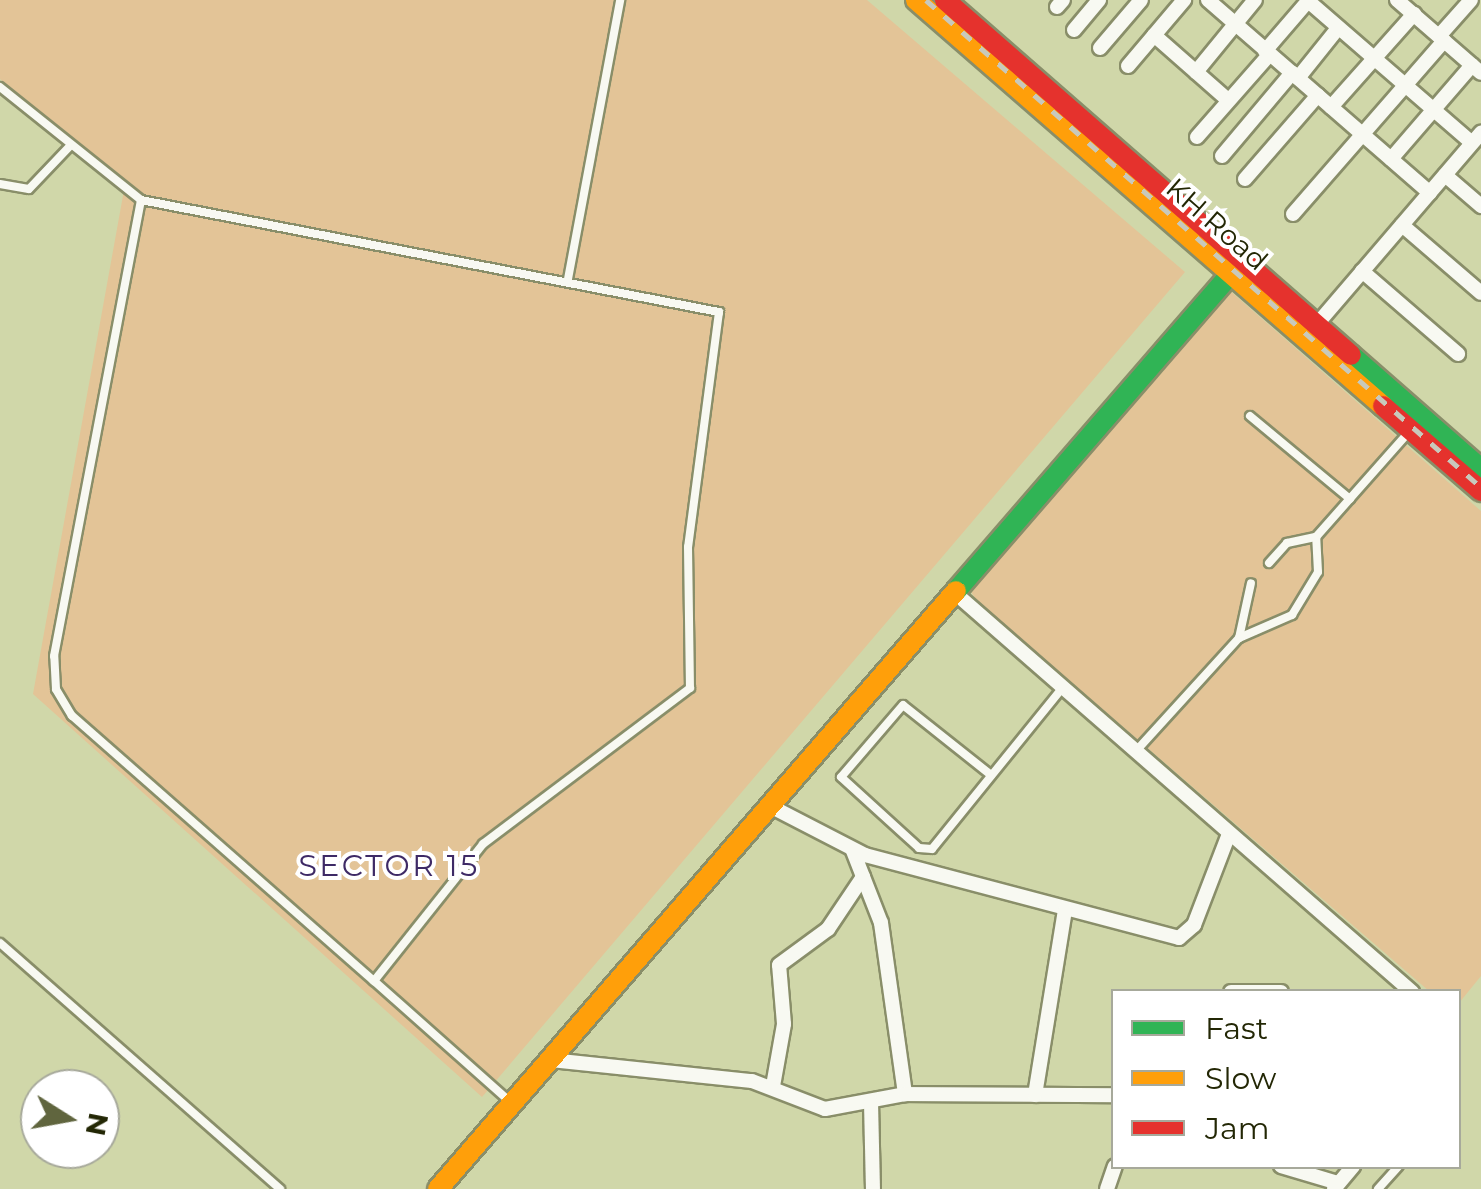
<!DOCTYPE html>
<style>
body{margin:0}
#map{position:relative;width:1481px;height:1189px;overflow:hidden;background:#d0d7a9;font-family:Montserrat,sans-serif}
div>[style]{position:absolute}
.green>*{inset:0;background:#e3c497}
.roads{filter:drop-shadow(2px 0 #898e69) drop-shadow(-2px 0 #898e69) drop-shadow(0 2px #898e69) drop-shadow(0 -2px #898e69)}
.lane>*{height:8px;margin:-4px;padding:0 4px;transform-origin:4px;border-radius:4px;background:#f8f9f2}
.street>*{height:14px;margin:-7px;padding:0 7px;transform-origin:7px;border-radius:7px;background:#f8f9f2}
.fast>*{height:20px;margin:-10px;padding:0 10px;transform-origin:10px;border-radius:10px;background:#30b455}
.slow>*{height:20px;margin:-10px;padding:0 10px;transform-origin:10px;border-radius:10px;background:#ff9f0a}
.jam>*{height:20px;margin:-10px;padding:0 10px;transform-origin:10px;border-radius:10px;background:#e5322d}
.rail>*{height:5px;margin-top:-2.5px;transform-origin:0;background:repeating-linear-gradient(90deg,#c8c9bc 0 12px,transparent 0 24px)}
span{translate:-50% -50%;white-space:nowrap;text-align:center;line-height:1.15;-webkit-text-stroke:8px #fff;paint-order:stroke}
.street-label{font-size:28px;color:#232705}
.neighbourhood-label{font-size:30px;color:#3e2a66;letter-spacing:2.5px}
.legend{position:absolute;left:1111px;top:989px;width:350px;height:180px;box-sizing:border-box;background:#fff;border:2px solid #a7a99b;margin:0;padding:12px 18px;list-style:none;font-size:30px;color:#232705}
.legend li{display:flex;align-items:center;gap:20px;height:50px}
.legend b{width:50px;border:2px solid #a7a99b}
.north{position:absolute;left:20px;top:1069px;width:100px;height:100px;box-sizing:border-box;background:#fff;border:2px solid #a7a99b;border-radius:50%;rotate:101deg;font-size:28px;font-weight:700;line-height:40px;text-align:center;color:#232705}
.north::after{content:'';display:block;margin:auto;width:35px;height:45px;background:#60653e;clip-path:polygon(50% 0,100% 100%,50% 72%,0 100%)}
</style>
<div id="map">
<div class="green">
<i style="clip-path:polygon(0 0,867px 0,1185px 272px,482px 1097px,33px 694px,124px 190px,0 79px)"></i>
<i style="clip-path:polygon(1220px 282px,1481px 511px,1481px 976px,1459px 1003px,1458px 992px,1429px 991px,976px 600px,963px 578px)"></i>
</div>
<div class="roads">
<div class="lane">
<i style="left:0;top:87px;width:181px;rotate:38.7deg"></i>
<i style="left:141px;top:200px;width:589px;rotate:10.97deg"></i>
<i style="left:719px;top:312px;width:237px;rotate:97.5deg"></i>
<i style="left:688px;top:547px;width:141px;rotate:89.2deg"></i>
<i style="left:690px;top:688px;width:259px;rotate:143deg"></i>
<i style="left:483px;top:844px;width:175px;rotate:128.5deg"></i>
<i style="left:374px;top:981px;width:402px;rotate:-138.7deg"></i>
<i style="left:72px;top:716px;width:31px;rotate:-121deg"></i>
<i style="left:56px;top:689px;width:33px;rotate:-93deg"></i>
<i style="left:54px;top:656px;width:464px;rotate:-79.2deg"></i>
<i style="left:0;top:184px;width:29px;rotate:10deg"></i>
<i style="left:29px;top:189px;width:58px;rotate:-46.4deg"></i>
<i style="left:568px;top:279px;width:284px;rotate:-79.4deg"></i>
<i style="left:1250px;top:416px;width:130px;rotate:39.7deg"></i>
<i style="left:1269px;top:563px;width:27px;rotate:-48deg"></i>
<i style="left:1287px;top:543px;width:30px;rotate:-12deg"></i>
<i style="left:1316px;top:537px;width:139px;rotate:-48.5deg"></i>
<i style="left:1239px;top:638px;width:58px;rotate:-23.5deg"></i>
<i style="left:1292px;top:615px;width:50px;rotate:-58.8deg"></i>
<i style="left:1318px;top:572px;width:35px;rotate:-93deg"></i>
<i style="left:1136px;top:751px;width:153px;rotate:-47.7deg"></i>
<i style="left:1239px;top:638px;width:56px;rotate:-77.7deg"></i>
<i style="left:991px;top:775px;width:112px;rotate:-141.5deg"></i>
<i style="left:903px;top:705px;width:95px;rotate:130.7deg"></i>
<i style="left:841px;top:777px;width:105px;rotate:42.3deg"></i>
<i style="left:919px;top:848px;width:13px;rotate:4deg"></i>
<i style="left:932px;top:849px;width:208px;rotate:-51deg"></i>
<i style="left:0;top:943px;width:373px;rotate:41.3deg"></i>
<i style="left:374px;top:981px;width:181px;rotate:41.6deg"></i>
<i style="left:1378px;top:1189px;width:31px;rotate:-48deg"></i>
</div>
<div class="street">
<i style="left:1208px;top:0;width:294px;rotate:41deg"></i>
<i style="left:1307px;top:0;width:218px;rotate:40.9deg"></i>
<i style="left:1397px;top:0;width:111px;rotate:41deg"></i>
<i style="left:1057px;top:7px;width:9px;rotate:-49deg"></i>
<i style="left:1074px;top:30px;width:39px;rotate:-50deg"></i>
<i style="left:1154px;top:35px;width:98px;rotate:41.3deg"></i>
<i style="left:1439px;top:36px;width:48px;rotate:-48.4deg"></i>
<i style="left:1100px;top:48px;width:63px;rotate:-49.5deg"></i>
<i style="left:1265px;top:51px;width:66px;rotate:-49.3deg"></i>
<i style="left:1128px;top:66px;width:87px;rotate:-49.7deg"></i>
<i style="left:1196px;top:72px;width:93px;rotate:-50.7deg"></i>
<i style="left:1298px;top:78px;width:64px;rotate:-51.3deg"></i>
<i style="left:1331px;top:107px;width:125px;rotate:-48.3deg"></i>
<i style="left:1197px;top:137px;width:109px;rotate:-48.7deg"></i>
<i style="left:1222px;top:156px;width:109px;rotate:-49.9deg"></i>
<i style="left:1391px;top:159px;width:124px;rotate:-49.2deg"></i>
<i style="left:1445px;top:175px;width:48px;rotate:40.7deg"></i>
<i style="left:1245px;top:179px;width:111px;rotate:-49deg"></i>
<i style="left:1293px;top:214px;width:230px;rotate:-48.9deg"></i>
<i style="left:1402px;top:225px;width:104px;rotate:40.7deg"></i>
<i style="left:1362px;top:271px;width:127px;rotate:40.8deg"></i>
<i style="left:1312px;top:330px;width:260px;rotate:-49.4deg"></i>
<i style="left:955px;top:593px;width:607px;rotate:41.12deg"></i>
<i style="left:770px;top:806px;width:107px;rotate:27.3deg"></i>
<i style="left:865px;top:855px;width:325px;rotate:14.8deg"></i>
<i style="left:1179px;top:938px;width:20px;rotate:-41deg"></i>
<i style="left:1194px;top:925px;width:97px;rotate:-69deg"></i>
<i style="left:853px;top:851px;width:77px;rotate:68.7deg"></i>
<i style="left:881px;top:923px;width:173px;rotate:82deg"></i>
<i style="left:1231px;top:992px;width:50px"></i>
<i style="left:551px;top:1060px;width:202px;rotate:6deg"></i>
<i style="left:752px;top:1081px;width:78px;rotate:21deg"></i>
<i style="left:825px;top:1109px;width:81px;rotate:-10.6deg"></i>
<i style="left:905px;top:1094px;width:209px;rotate:0.3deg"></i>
<i style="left:773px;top:1086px;width:63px;rotate:-79.9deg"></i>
<i style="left:784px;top:1024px;width:59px;rotate:-94.8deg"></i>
<i style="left:779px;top:965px;width:61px;rotate:-36.3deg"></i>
<i style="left:828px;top:929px;width:63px;rotate:-56.1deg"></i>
<i style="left:1035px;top:1095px;width:188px;rotate:-80.8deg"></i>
<i style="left:871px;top:1102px;width:87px;rotate:88.7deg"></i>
<i style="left:1281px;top:1166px;width:59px;rotate:16.6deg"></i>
<i style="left:1107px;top:1189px;width:24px;rotate:-71deg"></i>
<i style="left:1334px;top:1189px;width:30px;rotate:-50deg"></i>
</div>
<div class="fast">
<i style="left:1351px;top:355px;width:173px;rotate:41.2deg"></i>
<i style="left:956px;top:591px;width:438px;rotate:-49.1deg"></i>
</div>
<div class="slow">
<i style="left:916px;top:0;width:619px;rotate:41deg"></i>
<i style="left:438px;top:1189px;width:791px;rotate:-49.1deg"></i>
</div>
<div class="jam">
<i style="left:945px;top:0;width:539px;rotate:41.17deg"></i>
<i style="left:1383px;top:406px;width:130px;rotate:40.9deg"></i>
</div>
</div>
<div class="rail">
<i style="left:926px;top:0;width:738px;rotate:41.27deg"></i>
</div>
<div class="street-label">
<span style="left:1217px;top:224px;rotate:41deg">KH Road</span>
</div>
<div class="neighbourhood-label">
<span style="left:389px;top:866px">SECTOR 15</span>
</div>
<ul class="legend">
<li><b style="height:12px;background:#30b455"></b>Fast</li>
<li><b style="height:12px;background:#ff9f0a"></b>Slow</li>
<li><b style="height:12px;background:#e5322d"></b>Jam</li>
</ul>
<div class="north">N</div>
</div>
